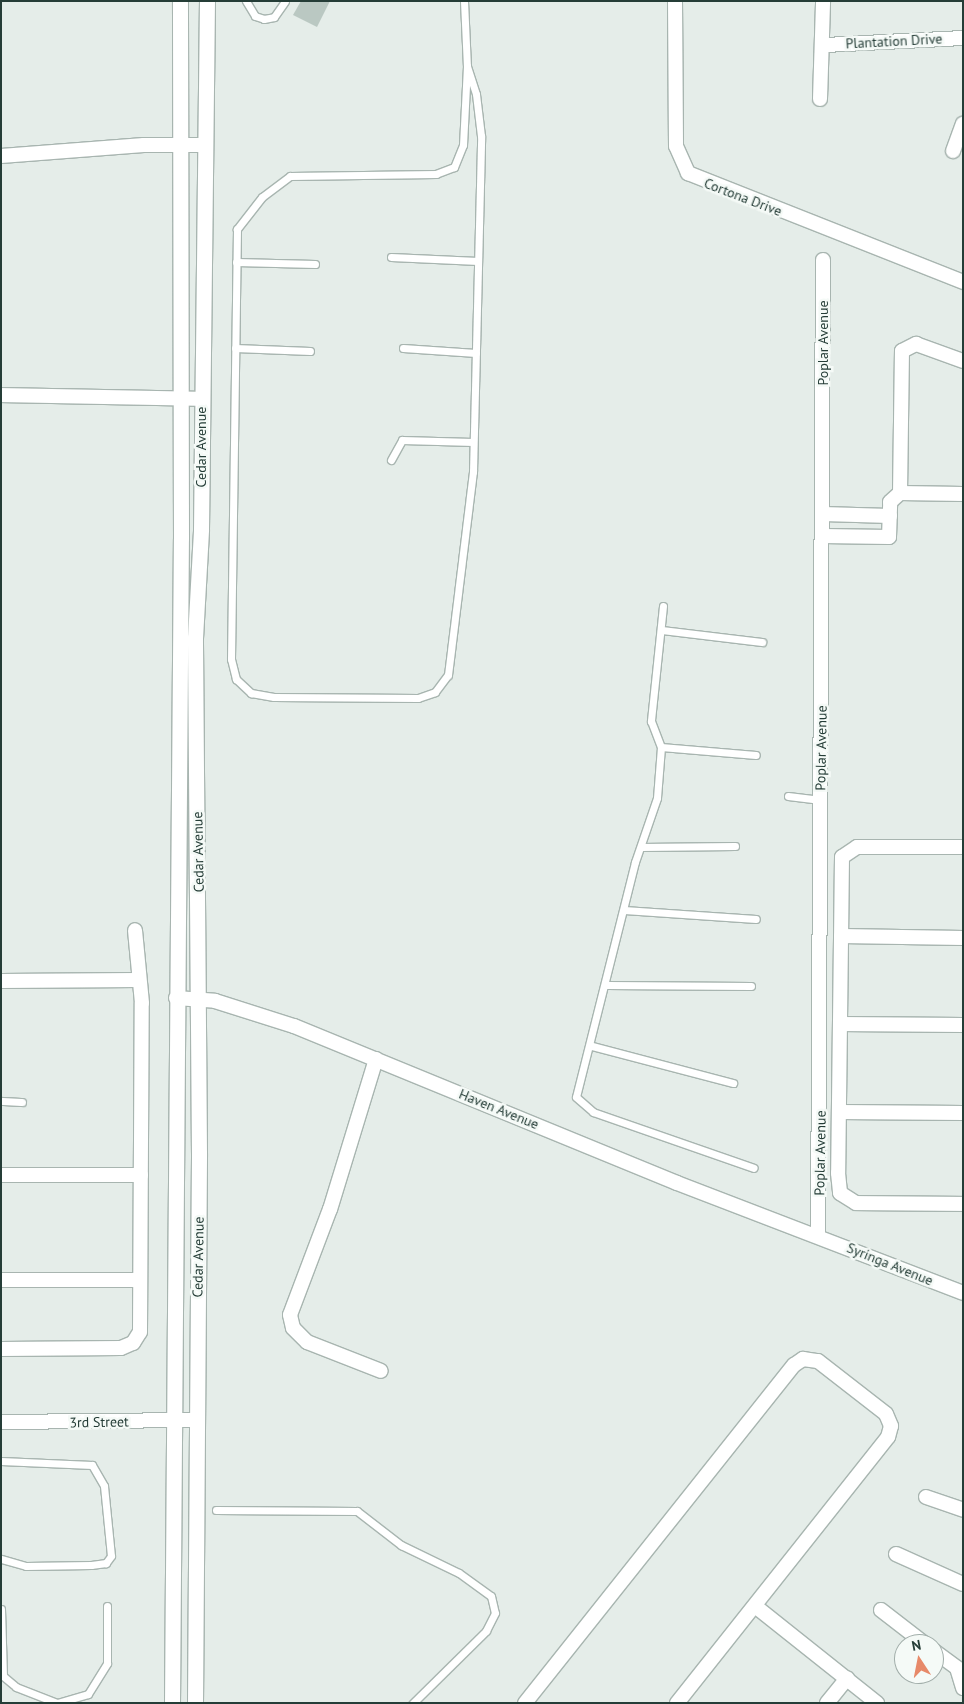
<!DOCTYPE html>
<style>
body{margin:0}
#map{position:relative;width:964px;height:1704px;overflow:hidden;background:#e5ede9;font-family:"PT Sans",sans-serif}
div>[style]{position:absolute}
.building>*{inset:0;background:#bac8c2}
.roads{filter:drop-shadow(1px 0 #a8b5b0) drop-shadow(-1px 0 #a8b5b0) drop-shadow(0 1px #a8b5b0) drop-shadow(0 -1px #a8b5b0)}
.service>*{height:7px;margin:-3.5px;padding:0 3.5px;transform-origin:3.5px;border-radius:3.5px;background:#fff}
.minor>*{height:14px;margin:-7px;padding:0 7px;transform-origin:7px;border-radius:7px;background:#fff}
.secondary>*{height:15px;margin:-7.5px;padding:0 7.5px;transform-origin:7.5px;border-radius:7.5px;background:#fff}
span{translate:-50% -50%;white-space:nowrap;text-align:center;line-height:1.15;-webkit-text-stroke:5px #f5faf7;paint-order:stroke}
.street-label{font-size:14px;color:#253d37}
.frame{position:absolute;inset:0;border:2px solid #253d37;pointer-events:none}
.north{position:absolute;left:894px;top:1634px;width:50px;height:50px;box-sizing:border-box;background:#f5faf7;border:1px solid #a2aeaa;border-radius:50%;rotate:349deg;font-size:14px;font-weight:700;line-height:20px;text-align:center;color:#253d37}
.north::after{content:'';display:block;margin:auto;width:18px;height:22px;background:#e78969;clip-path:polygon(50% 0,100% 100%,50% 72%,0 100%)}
</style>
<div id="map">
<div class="building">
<i style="clip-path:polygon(301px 1px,330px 1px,317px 27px,293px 15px)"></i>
</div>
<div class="roads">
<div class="service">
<i style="left:246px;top:1px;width:17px;rotate:59deg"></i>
<i style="left:255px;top:16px;width:9px;rotate:18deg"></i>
<i style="left:264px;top:19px;width:10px;rotate:-11deg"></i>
<i style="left:274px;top:17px;width:19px;rotate:-55deg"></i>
<i style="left:464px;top:1px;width:65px;rotate:87.4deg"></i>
<i style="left:467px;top:66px;width:79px;rotate:92.9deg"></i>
<i style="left:463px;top:145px;width:24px;rotate:112deg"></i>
<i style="left:454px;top:167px;width:19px;rotate:159deg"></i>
<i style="left:436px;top:174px;width:146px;rotate:179.2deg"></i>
<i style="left:290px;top:176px;width:35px;rotate:143deg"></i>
<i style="left:262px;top:197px;width:41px;rotate:128deg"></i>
<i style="left:237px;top:229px;width:430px;rotate:90.8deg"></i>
<i style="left:231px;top:659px;width:21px;rotate:76deg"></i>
<i style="left:236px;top:679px;width:21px;rotate:43deg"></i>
<i style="left:251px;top:693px;width:23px;rotate:10deg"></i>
<i style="left:274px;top:697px;width:144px;rotate:0.4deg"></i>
<i style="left:418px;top:698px;width:18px;rotate:-19deg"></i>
<i style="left:435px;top:692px;width:21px;rotate:-53deg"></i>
<i style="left:448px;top:675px;width:205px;rotate:-83deg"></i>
<i style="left:473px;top:472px;width:336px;rotate:-88.6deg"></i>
<i style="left:481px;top:136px;width:42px;rotate:-96.8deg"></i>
<i style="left:476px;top:94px;width:29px;rotate:-108deg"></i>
<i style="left:391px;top:257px;width:87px;rotate:2.6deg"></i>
<i style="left:236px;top:262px;width:79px;rotate:1.5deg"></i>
<i style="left:235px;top:348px;width:75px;rotate:2.3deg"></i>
<i style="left:403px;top:348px;width:73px;rotate:3.9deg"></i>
<i style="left:391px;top:460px;width:23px;rotate:-61deg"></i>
<i style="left:402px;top:440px;width:71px;rotate:1.6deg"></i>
<i style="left:663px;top:606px;width:116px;rotate:96deg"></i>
<i style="left:651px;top:721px;width:28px;rotate:69deg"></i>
<i style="left:661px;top:747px;width:51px;rotate:94.5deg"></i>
<i style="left:657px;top:798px;width:68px;rotate:109deg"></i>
<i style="left:635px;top:862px;width:242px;rotate:104.1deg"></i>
<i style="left:576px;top:1097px;width:23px;rotate:41deg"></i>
<i style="left:593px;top:1112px;width:170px;rotate:19.2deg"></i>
<i style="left:661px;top:630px;width:102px;rotate:6.8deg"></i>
<i style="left:661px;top:747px;width:95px;rotate:4.8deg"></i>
<i style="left:788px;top:796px;width:33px;rotate:7deg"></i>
<i style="left:641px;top:847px;width:94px;rotate:-0.6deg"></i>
<i style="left:624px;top:910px;width:132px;rotate:3.9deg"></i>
<i style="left:607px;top:985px;width:144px;rotate:0.4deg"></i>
<i style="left:592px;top:1046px;width:146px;rotate:14.7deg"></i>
<i style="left:1px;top:1101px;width:21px;rotate:3deg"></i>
<i style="left:1px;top:1461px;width:91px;rotate:2.5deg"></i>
<i style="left:92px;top:1465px;width:24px;rotate:60deg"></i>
<i style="left:104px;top:1486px;width:70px;rotate:84.3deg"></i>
<i style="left:111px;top:1556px;width:9px;rotate:126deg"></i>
<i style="left:106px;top:1563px;width:15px;rotate:172deg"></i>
<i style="left:91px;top:1565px;width:65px;rotate:179.1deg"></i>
<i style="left:26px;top:1566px;width:26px;rotate:-164deg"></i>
<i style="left:216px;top:1510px;width:141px;rotate:0.4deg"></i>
<i style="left:357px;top:1511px;width:56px;rotate:37.7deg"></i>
<i style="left:401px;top:1545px;width:64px;rotate:25.8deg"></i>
<i style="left:459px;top:1573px;width:39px;rotate:36deg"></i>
<i style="left:491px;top:1596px;width:17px;rotate:77deg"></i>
<i style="left:495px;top:1613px;width:20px;rotate:117deg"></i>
<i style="left:486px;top:1631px;width:103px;rotate:135.4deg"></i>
<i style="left:1px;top:1609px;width:67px;rotate:88.3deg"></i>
<i style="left:3px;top:1676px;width:17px;rotate:40deg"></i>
<i style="left:16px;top:1687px;width:44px;rotate:21.3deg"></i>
<i style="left:57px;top:1703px;width:32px;rotate:-16deg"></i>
<i style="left:88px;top:1694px;width:36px;rotate:-58deg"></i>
<i style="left:107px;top:1663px;width:57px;rotate:-90deg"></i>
</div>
<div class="minor">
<i style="left:675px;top:1px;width:145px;rotate:89.6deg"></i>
<i style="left:676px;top:146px;width:30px;rotate:66deg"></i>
<i style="left:688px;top:173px;width:296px;rotate:21.6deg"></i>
<i style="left:825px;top:45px;width:138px;rotate:-2.9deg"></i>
<i style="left:820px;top:99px;width:98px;rotate:-88.2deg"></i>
<i style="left:953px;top:151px;width:29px;rotate:-70deg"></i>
<i style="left:1px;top:156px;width:143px;rotate:-4.4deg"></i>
<i style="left:144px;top:145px;width:60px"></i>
<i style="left:1px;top:395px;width:201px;rotate:1.1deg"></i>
<i style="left:900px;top:493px;width:142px;rotate:-89.2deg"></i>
<i style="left:902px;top:351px;width:16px;rotate:-27deg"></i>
<i style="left:916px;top:344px;width:50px;rotate:19.9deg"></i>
<i style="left:823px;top:514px;width:67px;rotate:1.7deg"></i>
<i style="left:823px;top:536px;width:66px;rotate:0.9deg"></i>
<i style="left:889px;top:537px;width:35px;rotate:-88deg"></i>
<i style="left:890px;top:502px;width:13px;rotate:-42deg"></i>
<i style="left:900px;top:493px;width:63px;rotate:0.9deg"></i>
<i style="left:963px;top:847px;width:106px;rotate:180deg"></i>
<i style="left:857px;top:847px;width:18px;rotate:146deg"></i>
<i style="left:842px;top:857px;width:316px;rotate:90.7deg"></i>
<i style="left:838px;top:1173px;width:20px;rotate:84deg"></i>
<i style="left:840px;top:1193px;width:19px;rotate:32deg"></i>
<i style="left:856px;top:1203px;width:107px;rotate:0.5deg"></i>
<i style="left:841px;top:936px;width:122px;rotate:0.9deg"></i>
<i style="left:1px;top:981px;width:136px;rotate:-0.4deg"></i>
<i style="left:176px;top:998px;width:39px;rotate:4deg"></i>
<i style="left:215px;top:1001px;width:83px;rotate:17.6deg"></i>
<i style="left:294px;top:1026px;width:414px;rotate:22.3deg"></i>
<i style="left:677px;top:1183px;width:306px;rotate:21deg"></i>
<i style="left:840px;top:1024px;width:123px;rotate:0.5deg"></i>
<i style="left:376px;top:1059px;width:157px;rotate:107deg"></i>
<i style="left:330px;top:1209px;width:113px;rotate:110.7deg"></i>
<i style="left:290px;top:1315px;width:13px;rotate:77deg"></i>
<i style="left:293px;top:1328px;width:20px;rotate:45deg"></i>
<i style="left:307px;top:1342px;width:79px;rotate:21.4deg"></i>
<i style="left:840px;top:1112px;width:123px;rotate:0.5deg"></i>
<i style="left:1px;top:1175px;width:140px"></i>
<i style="left:818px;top:1235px;width:975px;rotate:-89.71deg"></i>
<i style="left:1px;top:1280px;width:139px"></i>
<i style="left:1px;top:1349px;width:120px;rotate:-0.5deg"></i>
<i style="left:121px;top:1348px;width:13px;rotate:-23deg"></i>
<i style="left:133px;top:1343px;width:13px;rotate:-58deg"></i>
<i style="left:140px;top:1332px;width:329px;rotate:-89.7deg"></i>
<i style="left:142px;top:1003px;width:73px;rotate:-95.5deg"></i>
<i style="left:1px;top:1422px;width:196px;rotate:-0.6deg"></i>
<i style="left:926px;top:1497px;width:39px;rotate:19deg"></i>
<i style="left:896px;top:1554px;width:73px;rotate:24.1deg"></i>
<i style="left:755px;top:1606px;width:156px;rotate:38.5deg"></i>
<i style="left:881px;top:1610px;width:56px;rotate:37.7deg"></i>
<i style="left:934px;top:1651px;width:29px;rotate:36deg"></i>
<i style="left:957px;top:1668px;width:21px;rotate:73deg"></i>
<i style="left:525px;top:1703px;width:432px;rotate:-51.5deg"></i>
<i style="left:794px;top:1365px;width:11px;rotate:-34deg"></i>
<i style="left:803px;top:1359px;width:15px;rotate:8deg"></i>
<i style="left:818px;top:1361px;width:86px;rotate:37.9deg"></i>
<i style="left:886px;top:1414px;width:13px;rotate:67deg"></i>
<i style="left:891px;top:1426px;width:11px;rotate:105deg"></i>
<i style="left:888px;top:1437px;width:340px;rotate:128.4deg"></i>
<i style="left:827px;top:1703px;width:32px;rotate:-51deg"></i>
</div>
<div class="secondary">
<i style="left:172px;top:1703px;width:1165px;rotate:-89.56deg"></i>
<i style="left:181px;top:538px;width:537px;rotate:-90.11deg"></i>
<i style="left:195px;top:1703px;width:550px;rotate:-89.58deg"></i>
<i style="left:199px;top:1153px;width:515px;rotate:-90.45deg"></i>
<i style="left:195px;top:638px;width:109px;rotate:-86.8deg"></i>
<i style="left:201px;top:529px;width:528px;rotate:-89.35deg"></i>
</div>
</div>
<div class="street-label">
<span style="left:894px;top:41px;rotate:-3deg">Plantation Drive</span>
<span style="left:743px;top:197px;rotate:21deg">Cortona Drive</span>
<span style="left:823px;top:343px;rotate:-90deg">Poplar Avenue</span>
<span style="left:201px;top:447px;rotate:-90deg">Cedar Avenue</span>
<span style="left:821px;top:748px;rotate:-89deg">Poplar Avenue</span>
<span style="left:198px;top:852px;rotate:-91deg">Cedar Avenue</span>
<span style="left:499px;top:1109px;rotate:22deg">Haven Avenue</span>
<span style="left:820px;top:1153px;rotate:-89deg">Poplar Avenue</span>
<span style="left:198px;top:1257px;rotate:-89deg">Cedar Avenue</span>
<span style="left:890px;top:1264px;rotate:22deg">Syringa Avenue</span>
<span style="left:99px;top:1422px;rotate:-1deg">3rd Street</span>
</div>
<div class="frame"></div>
<div class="north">N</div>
</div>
